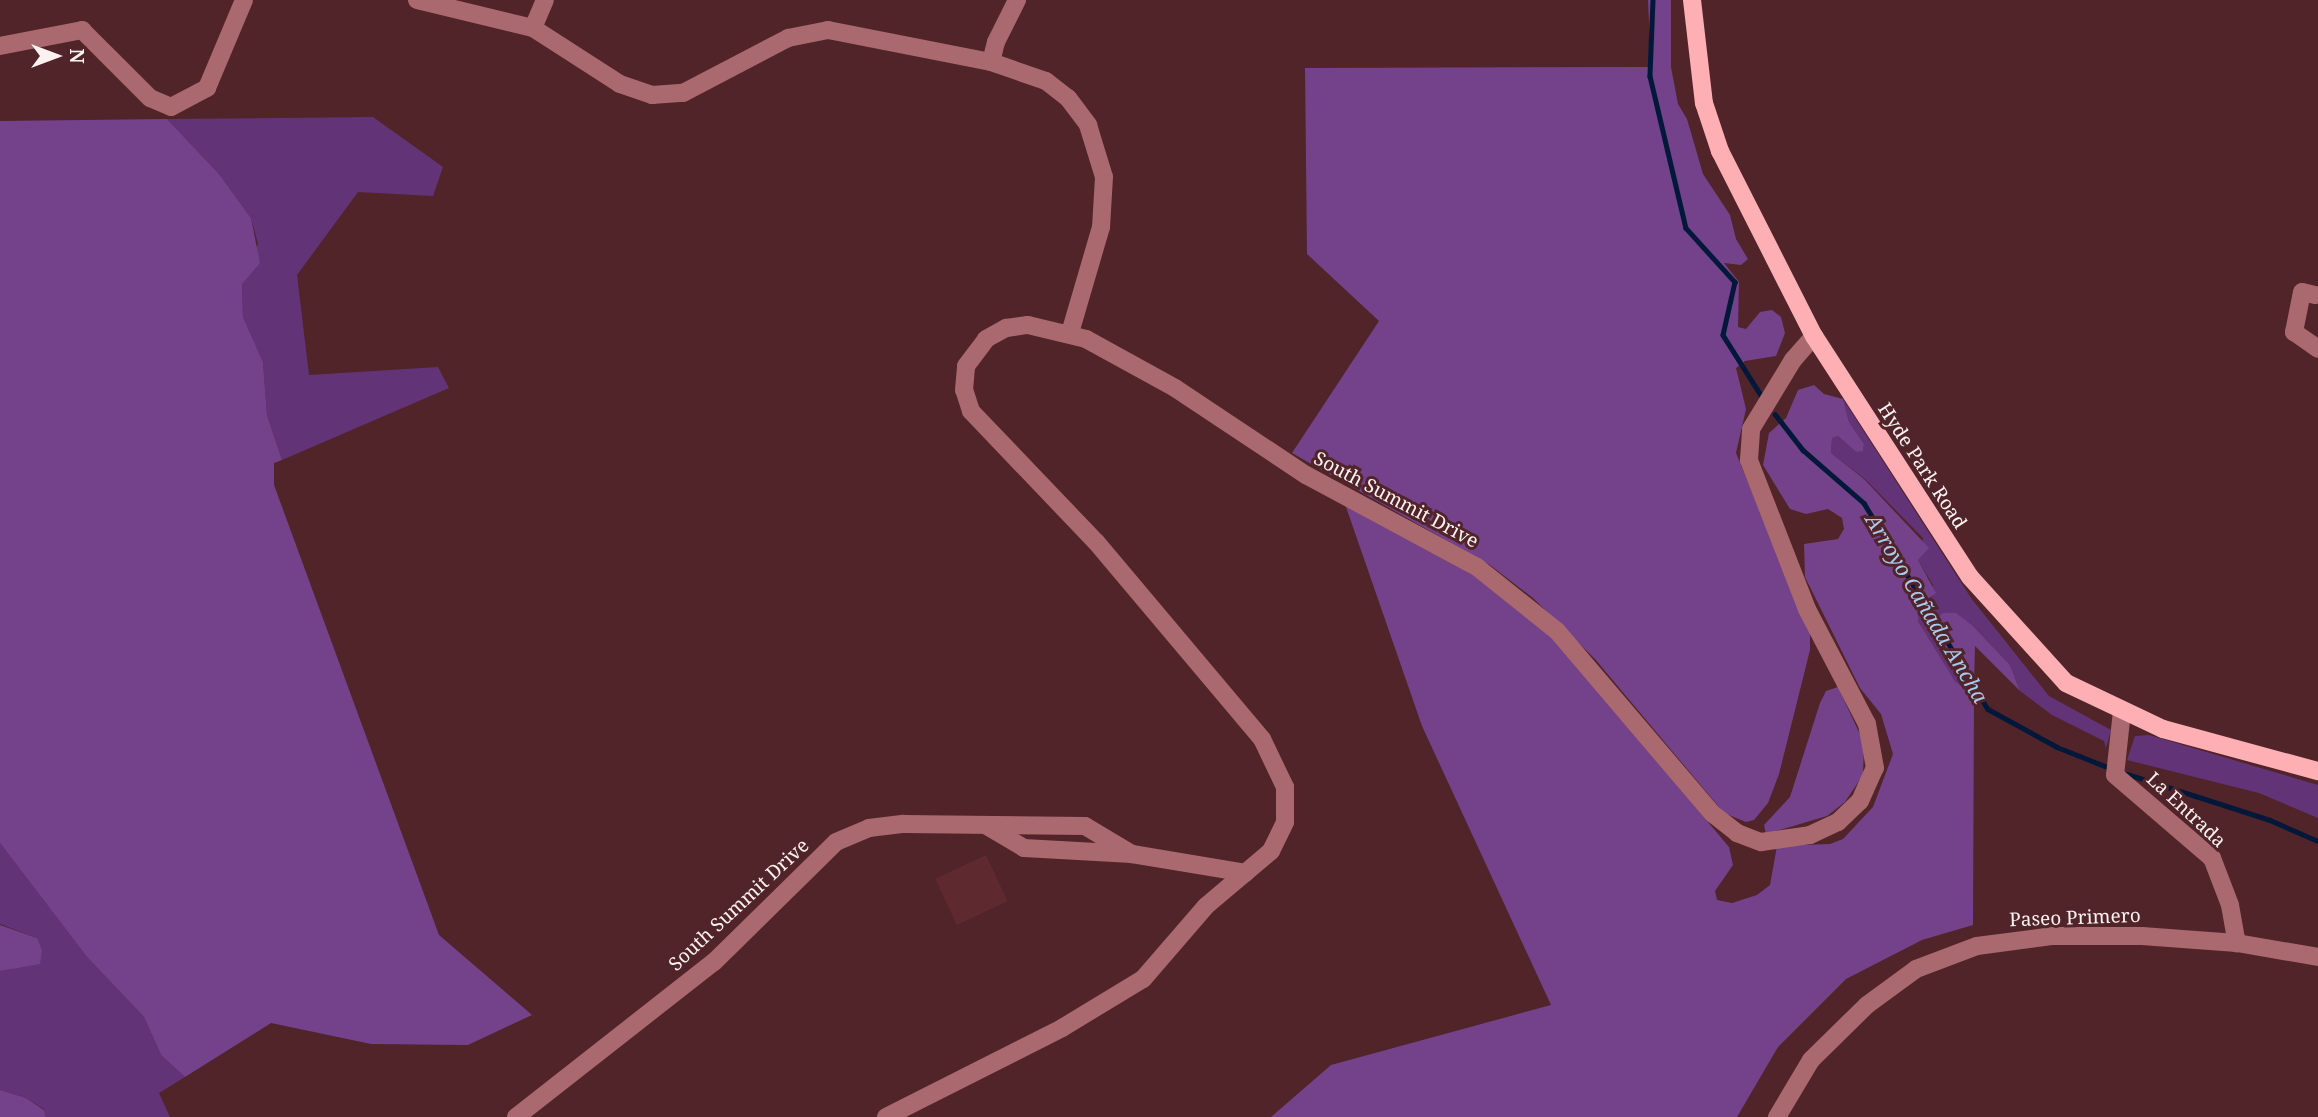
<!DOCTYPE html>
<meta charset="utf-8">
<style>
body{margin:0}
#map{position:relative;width:2318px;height:1117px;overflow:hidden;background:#502429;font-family:"Noto Serif",serif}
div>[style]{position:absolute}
.built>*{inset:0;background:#5e2a30;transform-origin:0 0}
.green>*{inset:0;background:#633378}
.forest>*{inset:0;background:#74428a}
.stream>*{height:4.5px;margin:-2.25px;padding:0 2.25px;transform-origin:2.25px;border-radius:2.25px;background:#00183a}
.minor>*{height:18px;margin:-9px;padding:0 9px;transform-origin:9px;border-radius:9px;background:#a9696e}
.major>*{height:18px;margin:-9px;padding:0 9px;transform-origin:9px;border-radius:9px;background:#feafb4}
span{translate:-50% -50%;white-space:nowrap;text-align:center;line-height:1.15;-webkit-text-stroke:6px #502429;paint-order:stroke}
.street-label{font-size:19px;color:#fdf1f1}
.water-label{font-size:21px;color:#abc8ed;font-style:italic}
.north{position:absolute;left:21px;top:21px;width:70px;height:70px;-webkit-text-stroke:5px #502429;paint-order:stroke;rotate:90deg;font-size:19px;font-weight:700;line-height:28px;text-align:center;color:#fdf1f1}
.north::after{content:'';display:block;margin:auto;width:24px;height:32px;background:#fdf1f1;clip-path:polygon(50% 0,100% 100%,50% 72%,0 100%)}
</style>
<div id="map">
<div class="built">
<i style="left:986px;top:855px;width:51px;height:56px;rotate:65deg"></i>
</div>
<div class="green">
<i style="clip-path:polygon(373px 117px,443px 167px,433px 196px,358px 192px,297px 275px,309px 375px,438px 367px,449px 388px,282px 460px,267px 415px,263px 362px,243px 317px,242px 284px,258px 244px,251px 218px,219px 174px,167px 119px)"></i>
<i style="clip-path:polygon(1843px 399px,1971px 598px,2049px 696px,2111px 730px,2106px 748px,2104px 741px,2052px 715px,2020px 691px,2010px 665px,1973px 626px,1935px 629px,1960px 675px,1974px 684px,1974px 696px,1955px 681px,1918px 621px,1918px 606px,1931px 601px,1933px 585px,1918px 560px,1923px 538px,1865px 479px,1831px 453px,1832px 438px,1838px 436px,1856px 452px,1863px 450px,1864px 444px,1849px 422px)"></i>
<i style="clip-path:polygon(2149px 735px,2318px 785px,2318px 818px,2259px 793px,2127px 760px,2135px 736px)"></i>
<i style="clip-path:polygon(0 843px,87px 957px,144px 1017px,161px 1055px,185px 1077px,159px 1093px,170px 1117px,46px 1117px,44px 1109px,26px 1098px,0 1090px,0 971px,11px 969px,37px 938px,0 924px)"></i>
</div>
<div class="forest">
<i style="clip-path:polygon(1648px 0,1671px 0,1671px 67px,1678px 104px,1687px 119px,1703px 174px,1730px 215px,1736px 239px,1748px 259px,1741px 265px,1724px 263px,1739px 282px,1738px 327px,1746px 329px,1760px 312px,1772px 310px,1781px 317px,1785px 333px,1776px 356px,1745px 361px,1736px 368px,1746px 409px,1736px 453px,1810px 632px,1810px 650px,1779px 774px,1768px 803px,1754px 820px,1746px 822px,1724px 813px,1595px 659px,1533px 598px,1490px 565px,1292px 453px,1379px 321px,1307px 254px,1305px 68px,1651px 67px)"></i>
<i style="clip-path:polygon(167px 119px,219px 174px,251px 218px,260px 263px,242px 284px,243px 317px,263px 362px,267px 415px,282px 460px,274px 463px,274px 485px,439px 935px,532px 1015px,468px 1045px,371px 1044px,271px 1023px,185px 1077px,161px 1055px,144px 1017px,87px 957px,0 843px,0 121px)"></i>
<i style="clip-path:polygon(1814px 385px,1824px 394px,1843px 399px,1849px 422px,1864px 444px,1863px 451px,1856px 452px,1838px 436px,1832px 438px,1831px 453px,1864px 479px,1929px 548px,1918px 560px,1936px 593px,1918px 606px,1918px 621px,1955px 681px,1974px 696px,1973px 925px,1922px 940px,1846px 979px,1778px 1047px,1737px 1117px,1271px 1117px,1331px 1065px,1551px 1005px,1422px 726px,1345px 504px,1487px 583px,1553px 638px,1729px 847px,1733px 865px,1715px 891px,1717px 900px,1732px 903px,1757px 895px,1770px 885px,1777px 846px,1830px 844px,1843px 839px,1873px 807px,1893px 754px,1881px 714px,1860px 688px,1805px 577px,1804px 544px,1838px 539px,1844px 529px,1842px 518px,1828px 509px,1806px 514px,1790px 509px,1763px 465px,1769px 433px,1786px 418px,1798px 390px)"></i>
<i style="clip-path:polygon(1943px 613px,1956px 613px,1973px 626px,2010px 665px,2020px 691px,1975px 646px,1974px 684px,1960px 675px,1933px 623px)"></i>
<i style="clip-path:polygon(1838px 687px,1864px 743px,1863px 775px,1845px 802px,1827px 816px,1766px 834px,1764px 825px,1790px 797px,1820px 703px,1826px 691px)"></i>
<i style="clip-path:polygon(0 925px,37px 938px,42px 950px,40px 964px,0 971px)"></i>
<i style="clip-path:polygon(0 1090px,26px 1098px,44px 1110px,46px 1117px,0 1117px)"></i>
</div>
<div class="stream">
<i style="left:1653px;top:0;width:76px;rotate:92.3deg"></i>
<i style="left:1650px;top:76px;width:156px;rotate:76.7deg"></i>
<i style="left:1686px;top:228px;width:73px;rotate:47.8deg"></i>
<i style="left:1735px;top:282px;width:54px;rotate:102.8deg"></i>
<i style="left:1723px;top:335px;width:71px;rotate:57.7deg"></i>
<i style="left:1775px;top:414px;width:46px;rotate:52.1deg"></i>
<i style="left:1803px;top:450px;width:81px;rotate:41deg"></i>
<i style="left:1864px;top:503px;width:240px;rotate:59deg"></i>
<i style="left:1988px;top:709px;width:79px;rotate:28.8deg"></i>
<i style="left:2057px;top:747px;width:52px;rotate:21.6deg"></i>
<i style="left:2127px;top:774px;width:150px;rotate:17.8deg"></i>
<i style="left:2270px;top:820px;width:52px;rotate:23.6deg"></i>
</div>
<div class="minor">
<i style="left:417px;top:0;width:119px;rotate:13.6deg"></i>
<i style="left:533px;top:28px;width:103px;rotate:32.8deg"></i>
<i style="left:620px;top:84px;width:34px;rotate:19deg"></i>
<i style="left:652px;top:95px;width:31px;rotate:-4deg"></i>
<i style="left:683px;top:93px;width:119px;rotate:-27.6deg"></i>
<i style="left:788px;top:38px;width:41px;rotate:-11.3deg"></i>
<i style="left:828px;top:30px;width:166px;rotate:11.1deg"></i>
<i style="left:991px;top:62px;width:58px;rotate:19.1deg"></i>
<i style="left:1046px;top:81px;width:28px;rotate:38deg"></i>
<i style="left:1068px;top:98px;width:34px;rotate:53deg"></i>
<i style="left:1088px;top:125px;width:54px;rotate:72.9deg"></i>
<i style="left:1104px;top:177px;width:50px;rotate:93.4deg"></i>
<i style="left:1101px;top:227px;width:110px;rotate:106.3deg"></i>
<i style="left:533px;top:28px;width:30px;rotate:-67deg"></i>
<i style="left:0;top:46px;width:84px;rotate:-11deg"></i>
<i style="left:82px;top:30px;width:96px;rotate:45deg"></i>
<i style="left:150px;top:98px;width:23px;rotate:23deg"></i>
<i style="left:171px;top:107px;width:41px;rotate:-27.8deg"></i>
<i style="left:207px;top:88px;width:95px;rotate:-67.2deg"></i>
<i style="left:991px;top:62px;width:21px;rotate:-76deg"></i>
<i style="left:996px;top:42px;width:47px;rotate:-63.4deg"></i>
<i style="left:2315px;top:295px;width:13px;rotate:-167deg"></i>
<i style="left:2302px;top:292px;width:41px;rotate:101.3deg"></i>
<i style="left:2294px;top:332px;width:29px;rotate:35deg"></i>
<i style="left:2122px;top:711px;width:64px;rotate:96.2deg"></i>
<i style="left:2115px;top:775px;width:128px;rotate:40.6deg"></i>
<i style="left:2212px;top:858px;width:50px;rotate:69deg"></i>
<i style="left:2230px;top:905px;width:39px;rotate:80deg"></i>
<i style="left:987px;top:826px;width:43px;rotate:30.7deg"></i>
<i style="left:1024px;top:848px;width:108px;rotate:3.2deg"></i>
<i style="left:1132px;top:854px;width:115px;rotate:9.5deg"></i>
<i style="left:516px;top:1117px;width:251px;rotate:-38.1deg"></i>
<i style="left:714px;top:962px;width:171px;rotate:-44.5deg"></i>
<i style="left:836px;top:842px;width:36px;rotate:-23deg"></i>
<i style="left:869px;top:828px;width:35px;rotate:-7deg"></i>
<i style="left:904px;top:824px;width:181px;rotate:0.6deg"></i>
<i style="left:1085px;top:826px;width:55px;rotate:30.8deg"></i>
<i style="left:886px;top:1117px;width:197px;rotate:-26.8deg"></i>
<i style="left:1062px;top:1028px;width:95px;rotate:-31.2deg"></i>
<i style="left:1143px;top:979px;width:96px;rotate:-49.2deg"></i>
<i style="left:1206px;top:906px;width:85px;rotate:-40.2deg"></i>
<i style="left:1271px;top:851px;width:32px;rotate:-64deg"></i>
<i style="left:1285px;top:822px;width:35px;rotate:-90deg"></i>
<i style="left:1285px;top:787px;width:53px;rotate:-115.6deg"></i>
<i style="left:1262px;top:739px;width:258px;rotate:-130.1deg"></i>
<i style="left:1096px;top:542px;width:181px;rotate:-133.7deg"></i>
<i style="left:971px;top:411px;width:22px;rotate:-108deg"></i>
<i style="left:964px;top:390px;width:24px;rotate:-85deg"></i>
<i style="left:966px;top:366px;width:34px;rotate:-53deg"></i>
<i style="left:986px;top:339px;width:23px;rotate:-29deg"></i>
<i style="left:1006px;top:328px;width:22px;rotate:-8deg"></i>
<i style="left:1028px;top:325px;width:60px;rotate:13.6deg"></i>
<i style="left:1086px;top:339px;width:102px;rotate:28.8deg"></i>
<i style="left:1175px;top:388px;width:157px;rotate:33.6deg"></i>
<i style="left:1306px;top:475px;width:194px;rotate:28.3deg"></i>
<i style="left:1477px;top:567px;width:102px;rotate:38.7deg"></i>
<i style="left:1557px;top:631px;width:240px;rotate:49.6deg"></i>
<i style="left:1713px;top:814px;width:31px;rotate:38deg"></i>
<i style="left:1737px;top:833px;width:26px;rotate:21deg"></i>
<i style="left:1761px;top:842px;width:49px;rotate:-8.1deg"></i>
<i style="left:1810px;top:835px;width:31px;rotate:-25deg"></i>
<i style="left:1838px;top:822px;width:30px;rotate:-44deg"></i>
<i style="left:1860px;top:801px;width:36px;rotate:-66deg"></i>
<i style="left:1875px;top:768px;width:45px;rotate:-100.3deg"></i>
<i style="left:1867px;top:724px;width:130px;rotate:-117.6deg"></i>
<i style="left:1807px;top:609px;width:160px;rotate:-111.3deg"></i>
<i style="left:1749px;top:460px;width:31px;rotate:-86deg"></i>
<i style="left:1751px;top:429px;width:81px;rotate:-58.7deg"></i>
<i style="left:1793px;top:360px;width:32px;rotate:-49deg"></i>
<i style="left:1777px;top:1117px;width:66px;rotate:-59.2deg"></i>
<i style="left:1811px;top:1060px;width:78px;rotate:-44.5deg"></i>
<i style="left:1867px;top:1005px;width:61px;rotate:-36.3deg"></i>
<i style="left:1916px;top:969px;width:65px;rotate:-20.7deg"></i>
<i style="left:1977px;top:946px;width:77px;rotate:-7.5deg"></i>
<i style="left:2053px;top:936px;width:89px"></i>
<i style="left:2142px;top:936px;width:95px;rotate:4.2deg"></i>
<i style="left:2237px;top:943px;width:82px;rotate:9.8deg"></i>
</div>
<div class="major">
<i style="left:1692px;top:0;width:104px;rotate:83.4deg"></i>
<i style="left:1704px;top:103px;width:51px;rotate:71.6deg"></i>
<i style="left:1720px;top:151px;width:208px;rotate:63.1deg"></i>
<i style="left:1814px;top:336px;width:287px;rotate:57.1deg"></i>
<i style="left:1970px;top:577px;width:143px;rotate:47.8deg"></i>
<i style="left:2066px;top:683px;width:107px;rotate:25.4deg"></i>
<i style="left:2163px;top:729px;width:161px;rotate:15.2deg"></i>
</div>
<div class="street-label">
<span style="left:1922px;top:466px;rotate:57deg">Hyde Park Road</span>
<span style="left:1396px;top:500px;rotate:28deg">South Summit Drive</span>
<span style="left:2186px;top:810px;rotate:43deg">La Entrada</span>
<span style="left:739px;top:905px;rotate:-43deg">South Summit Drive</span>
<span style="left:2075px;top:918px;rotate:-2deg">Paseo Primero</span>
</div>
<div class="water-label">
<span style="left:1927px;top:608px;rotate:59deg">Arroyo Cañada Ancha</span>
</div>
<div class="north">N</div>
</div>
